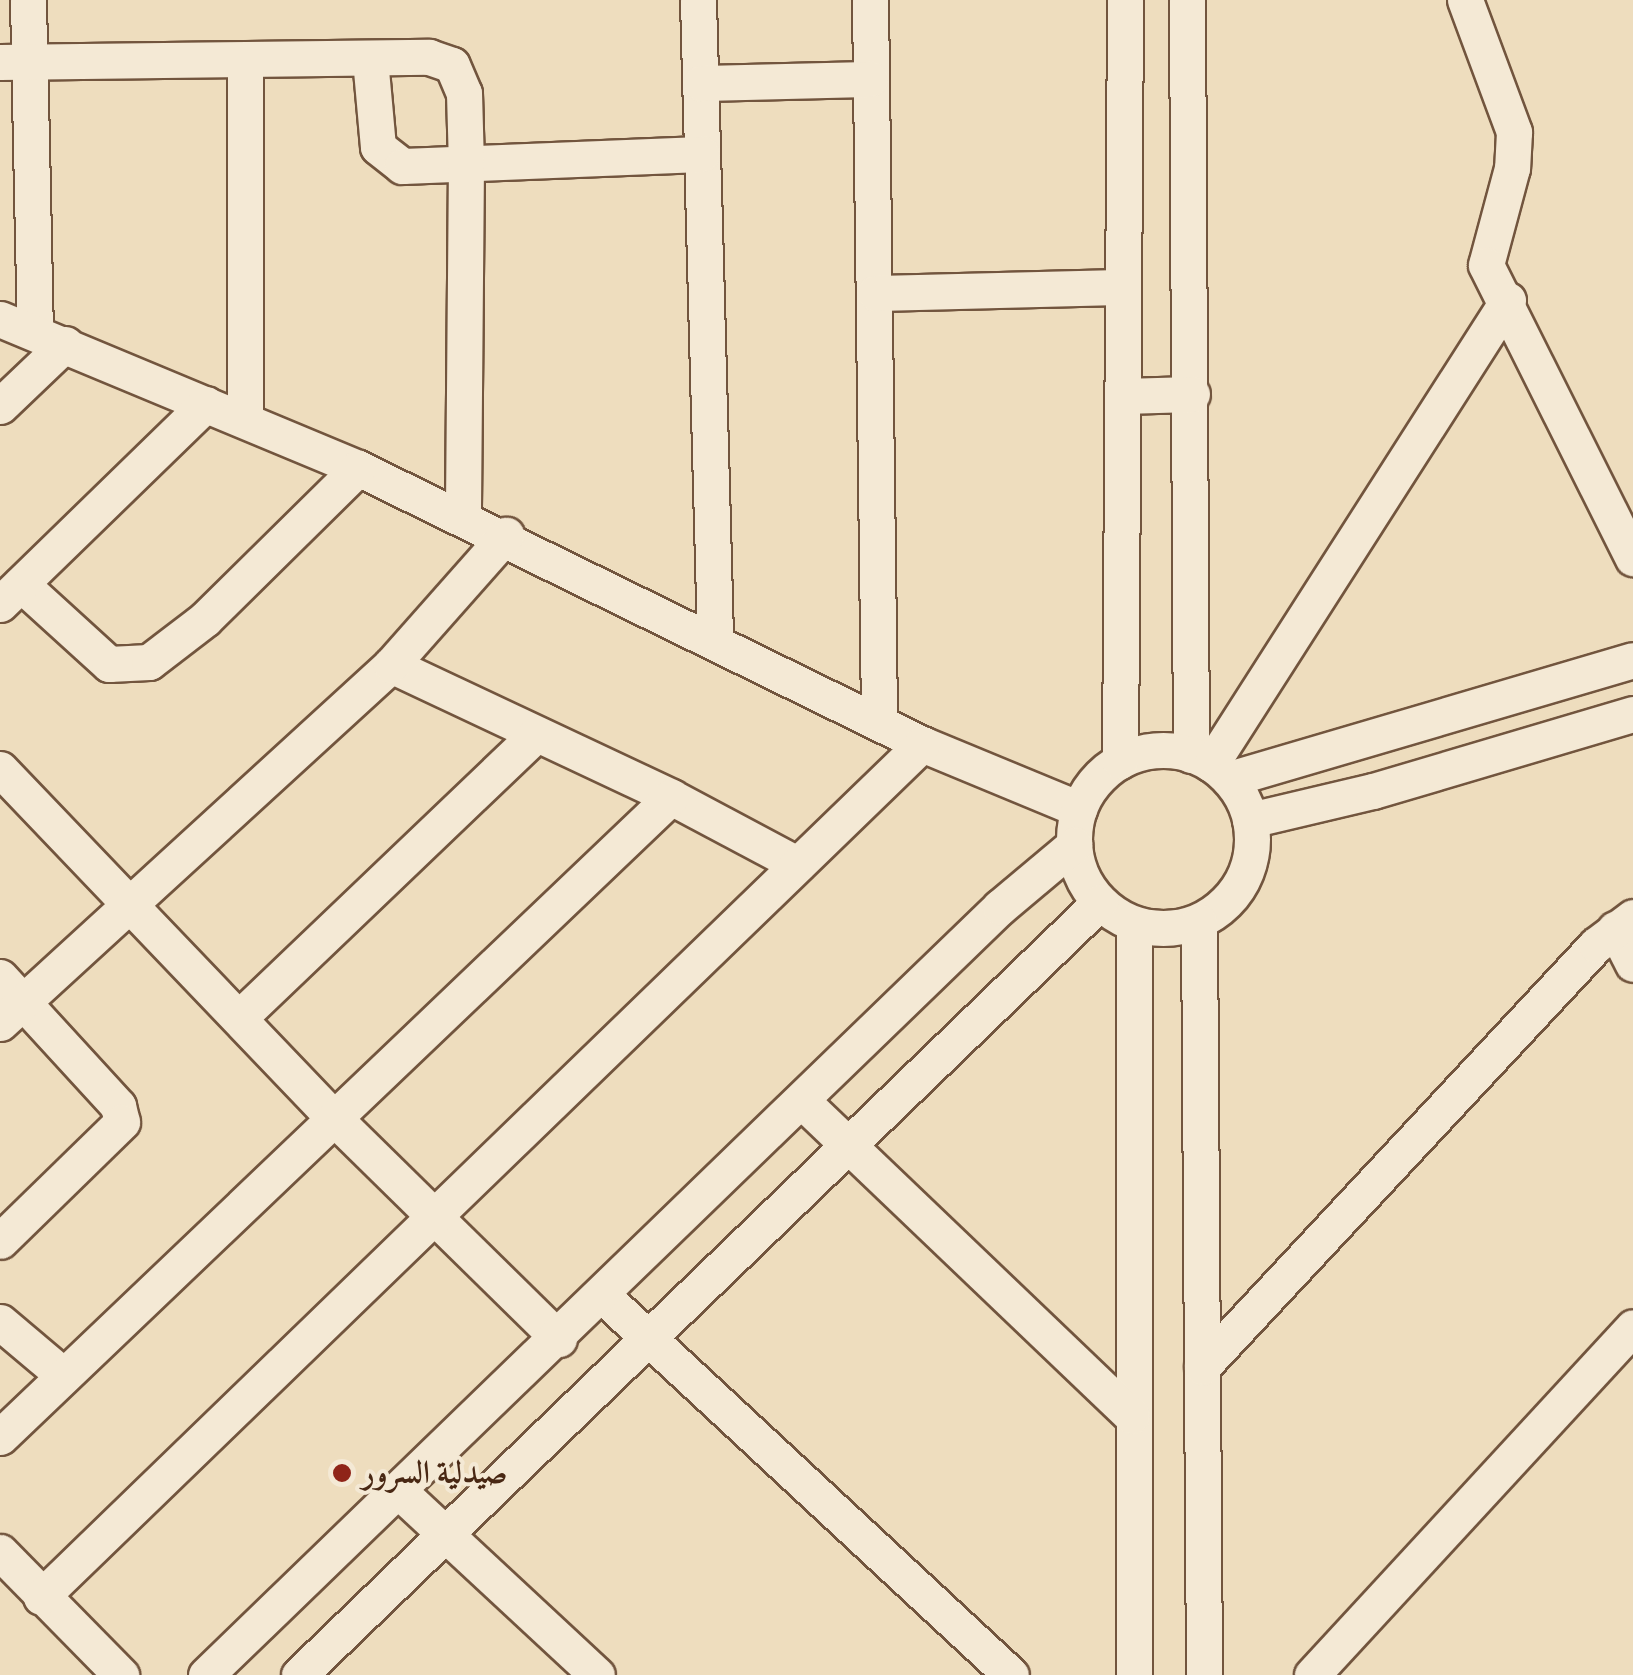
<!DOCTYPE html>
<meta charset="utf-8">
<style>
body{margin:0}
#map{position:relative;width:1633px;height:1675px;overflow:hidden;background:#eeddbe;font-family:"IM FELL French Canon",Amiri,serif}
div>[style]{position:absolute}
.roads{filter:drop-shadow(2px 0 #72553e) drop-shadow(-2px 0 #72553e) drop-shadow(0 2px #72553e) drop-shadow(0 -2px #72553e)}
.minor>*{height:35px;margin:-17.5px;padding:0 17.5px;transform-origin:17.5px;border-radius:17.5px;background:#f4e9d5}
.minor>.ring{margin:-17.5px;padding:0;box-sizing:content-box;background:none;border:35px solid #f4e9d5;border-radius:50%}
.dots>*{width:28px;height:28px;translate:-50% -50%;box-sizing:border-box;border:5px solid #f4e9d5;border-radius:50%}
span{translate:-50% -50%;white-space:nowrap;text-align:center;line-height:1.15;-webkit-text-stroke:8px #f4e9d5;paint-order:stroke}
.poi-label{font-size:32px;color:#492814;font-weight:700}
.left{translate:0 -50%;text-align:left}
</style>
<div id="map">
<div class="roads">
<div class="minor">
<i style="left:28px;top:0;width:332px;rotate:88.8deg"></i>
<i style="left:698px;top:0;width:638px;rotate:88.47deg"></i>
<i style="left:870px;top:0;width:721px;rotate:89.28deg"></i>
<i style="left:1187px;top:0;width:755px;rotate:89.7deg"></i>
<i style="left:1465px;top:0;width:141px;rotate:69.6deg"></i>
<i style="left:1514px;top:132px;width:36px;rotate:93deg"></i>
<i style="left:1512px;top:168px;width:100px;rotate:105deg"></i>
<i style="left:1486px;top:265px;width:328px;rotate:63.4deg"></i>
<i style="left:370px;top:59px;width:88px;rotate:84.8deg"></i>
<i style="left:378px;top:147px;width:31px;rotate:38deg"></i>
<i style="left:402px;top:166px;width:300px;rotate:-2.3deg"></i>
<i style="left:0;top:62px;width:429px;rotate:-0.7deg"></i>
<i style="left:429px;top:57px;width:24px;rotate:19deg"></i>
<i style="left:452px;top:65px;width:30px;rotate:67deg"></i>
<i style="left:464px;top:93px;width:70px;rotate:88.4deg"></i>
<i style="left:466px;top:163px;width:354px;rotate:90.5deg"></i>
<i style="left:701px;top:83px;width:169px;rotate:-1.4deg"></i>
<i style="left:875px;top:293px;width:247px;rotate:-1.4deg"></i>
<i style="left:0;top:319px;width:388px;rotate:22.6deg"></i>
<i style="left:358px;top:468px;width:628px;rotate:26.08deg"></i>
<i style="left:922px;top:744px;width:170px;rotate:22.5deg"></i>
<i style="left:1123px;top:396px;width:69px;rotate:-1.7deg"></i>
<i style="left:0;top:406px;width:90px;rotate:-43.6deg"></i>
<i style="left:245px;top:420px;width:359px;rotate:-90deg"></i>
<i style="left:21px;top:584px;width:119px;rotate:42.3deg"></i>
<i style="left:109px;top:664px;width:40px;rotate:-2.9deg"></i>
<i style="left:149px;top:662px;width:71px;rotate:-37.5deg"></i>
<i style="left:205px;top:619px;width:215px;rotate:-44.6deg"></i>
<i style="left:0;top:604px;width:287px;rotate:-44.2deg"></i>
<i style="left:391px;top:665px;width:310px;rotate:25.2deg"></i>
<i style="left:671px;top:797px;width:143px;rotate:28deg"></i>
<i class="ring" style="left:1074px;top:750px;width:143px;height:143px"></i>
<i style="left:1120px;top:761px;width:761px;rotate:-89.62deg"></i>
<i style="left:1211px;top:764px;width:551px;rotate:-57.38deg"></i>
<i style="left:0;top:769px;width:484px;rotate:46.3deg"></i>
<i style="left:335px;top:1119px;width:314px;rotate:44.5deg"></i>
<i style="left:1229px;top:779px;width:421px;rotate:-16.4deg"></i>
<i style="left:1250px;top:820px;width:126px;rotate:-13.3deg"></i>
<i style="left:1373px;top:791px;width:271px;rotate:-16.5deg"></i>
<i style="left:1199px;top:922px;width:753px;rotate:89.62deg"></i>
<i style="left:1134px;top:924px;width:751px;rotate:90deg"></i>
<i style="left:1615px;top:929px;width:39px;rotate:63deg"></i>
<i style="left:0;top:977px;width:175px;rotate:47.5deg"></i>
<i style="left:118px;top:1106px;width:16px;rotate:76deg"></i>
<i style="left:122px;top:1122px;width:170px;rotate:135.7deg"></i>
<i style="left:239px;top:1018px;width:411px;rotate:-43.7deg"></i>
<i style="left:0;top:1023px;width:530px;rotate:-42.48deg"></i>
<i style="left:391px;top:665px;width:174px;rotate:-48.5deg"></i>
<i style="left:802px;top:1101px;width:456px;rotate:43.7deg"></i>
<i style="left:602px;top:1295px;width:558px;rotate:42.9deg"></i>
<i style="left:0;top:1322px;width:82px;rotate:40.1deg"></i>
<i style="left:1202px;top:1367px;width:577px;rotate:-46.97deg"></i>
<i style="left:1596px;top:945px;width:46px;rotate:-37.1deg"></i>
<i style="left:0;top:1437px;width:927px;rotate:-43.65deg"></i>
<i style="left:399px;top:1491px;width:270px;rotate:42.9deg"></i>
<i style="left:0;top:1552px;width:173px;rotate:45.5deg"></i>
<i style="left:41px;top:1597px;width:1226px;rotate:-44.07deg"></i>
<i style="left:206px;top:1675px;width:1105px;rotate:-44.05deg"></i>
<i style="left:1000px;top:907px;width:97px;rotate:-40deg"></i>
<i style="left:299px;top:1675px;width:1113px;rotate:-43.98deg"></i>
<i style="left:1312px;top:1675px;width:473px;rotate:-47.3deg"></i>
</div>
</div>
<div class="dots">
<i style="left:342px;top:1473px;background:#8f2418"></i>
</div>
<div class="poi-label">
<span class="left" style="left:362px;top:1473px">صيدلية السرور</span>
</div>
</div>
